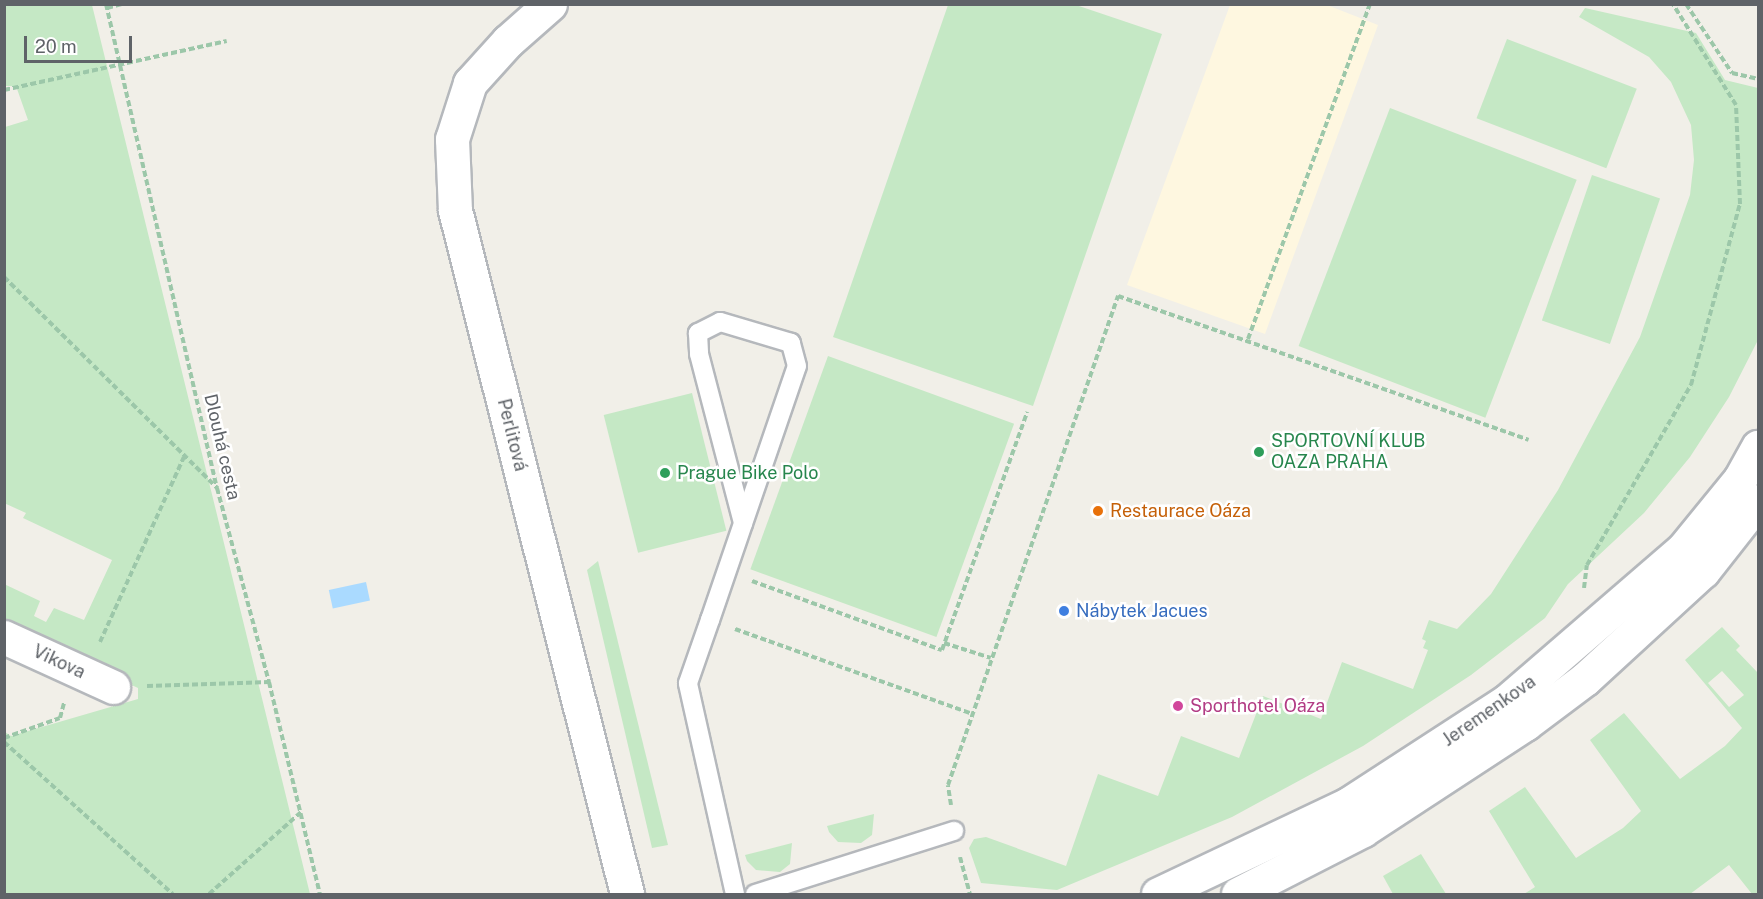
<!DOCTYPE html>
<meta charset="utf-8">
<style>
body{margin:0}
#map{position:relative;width:1763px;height:899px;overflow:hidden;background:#f1efe8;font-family:"Public Sans",sans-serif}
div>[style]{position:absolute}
.commercial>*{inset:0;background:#fef7e0}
.green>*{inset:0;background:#c5e8c5;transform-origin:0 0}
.water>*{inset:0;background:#aadaff;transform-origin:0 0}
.path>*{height:4px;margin-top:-2px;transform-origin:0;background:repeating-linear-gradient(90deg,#9cc7a9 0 6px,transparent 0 9px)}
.roads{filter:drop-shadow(2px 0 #b5b8bc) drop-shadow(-2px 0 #b5b8bc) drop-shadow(0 2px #b5b8bc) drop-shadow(0 -2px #b5b8bc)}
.lane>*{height:18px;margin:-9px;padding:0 9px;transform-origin:9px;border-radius:9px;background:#fff}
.street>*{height:33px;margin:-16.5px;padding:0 16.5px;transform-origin:16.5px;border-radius:16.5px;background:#fff}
.secondary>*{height:33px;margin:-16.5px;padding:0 16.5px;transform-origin:16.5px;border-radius:16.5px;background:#fff}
.dots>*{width:16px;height:16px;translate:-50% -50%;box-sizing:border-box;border:3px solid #fff;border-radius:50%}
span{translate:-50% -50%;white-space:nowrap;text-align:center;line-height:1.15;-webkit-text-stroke:5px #fff;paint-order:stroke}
.street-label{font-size:18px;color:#5f6368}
.leisure-label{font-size:18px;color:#27864d}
.left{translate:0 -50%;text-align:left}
.food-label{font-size:18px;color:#c56008}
.shop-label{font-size:18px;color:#366cbe}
.hotel-label{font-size:18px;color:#b23c85}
.frame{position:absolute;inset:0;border:6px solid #5f6368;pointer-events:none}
.scale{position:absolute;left:24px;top:36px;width:108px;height:27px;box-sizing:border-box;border:3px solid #5f6368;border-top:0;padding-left:8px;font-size:18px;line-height:21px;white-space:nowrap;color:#5f6368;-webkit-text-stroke:4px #fff;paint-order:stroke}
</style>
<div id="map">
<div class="commercial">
<i style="clip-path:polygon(1230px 5px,1327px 5px,1378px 25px,1265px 334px,1127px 285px)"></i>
</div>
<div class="green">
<i style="clip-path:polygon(5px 5px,92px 5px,310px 894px,5px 894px,5px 732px,11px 736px,138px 699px,138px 688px,5px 626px,4px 584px,40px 601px,34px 616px,46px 622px,54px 608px,84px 620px,112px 560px,23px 518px,26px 513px,4px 503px,5px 127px,28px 120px,16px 86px,5px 86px)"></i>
<i style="clip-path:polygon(948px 5px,1076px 5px,1162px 34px,1033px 406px,833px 337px)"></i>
<i style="clip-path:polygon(1585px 8px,1696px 33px,1725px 80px,1758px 88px,1758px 340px,1729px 397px,1690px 457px,1644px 513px,1568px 584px,1545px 618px,1471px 675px,1363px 746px,1232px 817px,1057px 890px,981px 883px,969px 848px,974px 839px,986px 837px,1066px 866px,1098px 774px,1158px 796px,1181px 736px,1239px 758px,1263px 696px,1321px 719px,1342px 662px,1413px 689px,1428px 650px,1423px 648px,1426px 641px,1422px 639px,1429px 620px,1457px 629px,1491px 594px,1558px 490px,1640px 337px,1690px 195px,1694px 160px,1691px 125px,1671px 82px,1649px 57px,1579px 17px)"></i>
<i style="left:1507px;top:39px;width:139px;height:85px;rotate:21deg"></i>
<i style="left:1390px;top:108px;width:200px;height:255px;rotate:21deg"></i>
<i style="left:1592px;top:175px;width:72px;height:154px;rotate:19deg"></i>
<i style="left:828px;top:356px;width:198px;height:227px;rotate:20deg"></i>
<i style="left:692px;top:393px;width:142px;height:91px;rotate:76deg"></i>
<i style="clip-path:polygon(598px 561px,668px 845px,652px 848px,587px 570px)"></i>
<i style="clip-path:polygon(evenodd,1722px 627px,1740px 646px,1736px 650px,1758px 673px,1758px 894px,1752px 894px,1729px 865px,1690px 894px,1524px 894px,1535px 887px,1489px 811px,1525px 787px,1576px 858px,1623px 828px,1641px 811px,1590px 740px,1624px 713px,1680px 779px,1725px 746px,1742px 728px,1685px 660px,1722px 627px,1722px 671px,1744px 695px,1729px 707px,1708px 683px,1722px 671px)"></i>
<i style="clip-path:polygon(874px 814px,872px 835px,861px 843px,838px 842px,829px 832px,827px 826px)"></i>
<i style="clip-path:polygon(792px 843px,790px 864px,780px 872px,756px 870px,747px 861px,745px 855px)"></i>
<i style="clip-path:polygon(1421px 854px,1446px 894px,1393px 894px,1383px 876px)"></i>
</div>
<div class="water">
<i style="left:366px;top:582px;width:19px;height:38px;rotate:78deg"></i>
</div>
<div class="path">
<i style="left:106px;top:4px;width:497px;rotate:77.1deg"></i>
<i style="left:217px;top:488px;width:201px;rotate:75deg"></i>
<i style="left:269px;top:682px;width:218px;rotate:76.5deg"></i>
<i style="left:1686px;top:4px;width:83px;rotate:56.3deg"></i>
<i style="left:1732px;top:73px;width:27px;rotate:13deg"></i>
<i style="left:107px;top:8px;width:16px;rotate:-15deg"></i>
<i style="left:4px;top:90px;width:228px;rotate:-12.4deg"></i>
<i style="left:4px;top:277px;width:300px;rotate:44.7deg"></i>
<i style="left:1248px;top:339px;width:357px;rotate:-70deg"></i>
<i style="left:752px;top:581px;width:202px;rotate:20deg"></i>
<i style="left:942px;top:650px;width:253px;rotate:-70.3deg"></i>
<i style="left:1584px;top:588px;width:23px;rotate:-83deg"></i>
<i style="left:1587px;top:565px;width:208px;rotate:-60deg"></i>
<i style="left:1691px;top:385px;width:188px;rotate:-74.9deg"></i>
<i style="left:1740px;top:204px;width:99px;rotate:-92.3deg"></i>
<i style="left:1736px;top:105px;width:119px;rotate:-122deg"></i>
<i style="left:735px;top:629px;width:252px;rotate:19.7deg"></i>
<i style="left:100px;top:642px;width:203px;rotate:-65.6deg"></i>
<i style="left:944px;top:643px;width:49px;rotate:17.7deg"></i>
<i style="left:147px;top:686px;width:122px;rotate:-1.9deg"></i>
<i style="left:4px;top:738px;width:59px;rotate:-19.7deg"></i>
<i style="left:60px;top:718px;width:16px;rotate:-75deg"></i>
<i style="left:4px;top:742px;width:227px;rotate:42deg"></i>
<i style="left:951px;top:805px;width:20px;rotate:-99deg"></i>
<i style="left:948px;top:785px;width:518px;rotate:-70.83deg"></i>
<i style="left:1118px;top:296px;width:435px;rotate:19.3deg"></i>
<i style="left:960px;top:857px;width:38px;rotate:75deg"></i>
<i style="left:209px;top:894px;width:123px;rotate:-41.7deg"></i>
</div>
<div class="roads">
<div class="lane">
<i style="left:735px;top:894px;width:216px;rotate:-102.6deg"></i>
<i style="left:688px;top:683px;width:67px;rotate:-70.8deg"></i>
<i style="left:710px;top:620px;width:268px;rotate:-71.1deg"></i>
<i style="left:797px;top:366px;width:24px;rotate:-105deg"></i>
<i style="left:791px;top:343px;width:74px;rotate:-163.5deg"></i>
<i style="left:720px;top:322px;width:25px;rotate:153deg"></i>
<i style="left:698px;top:333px;width:21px;rotate:87deg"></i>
<i style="left:699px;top:354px;width:175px;rotate:75.4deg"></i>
<i style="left:755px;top:894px;width:209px;rotate:-17.6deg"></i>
</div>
<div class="street">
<i style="left:550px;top:4px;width:56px;rotate:138.6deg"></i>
<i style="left:508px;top:41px;width:57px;rotate:132.1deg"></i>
<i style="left:470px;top:83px;width:59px;rotate:107.8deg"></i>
<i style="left:452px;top:139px;width:71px;rotate:87.6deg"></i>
<i style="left:455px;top:210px;width:705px;rotate:75.88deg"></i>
<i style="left:4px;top:637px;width:120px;rotate:24.6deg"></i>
</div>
<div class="secondary">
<i style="left:1158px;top:894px;width:210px;rotate:-25.3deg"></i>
<i style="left:1348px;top:804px;width:191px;rotate:-33deg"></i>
<i style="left:1508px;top:700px;width:231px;rotate:-40.8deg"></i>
<i style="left:1683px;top:549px;width:90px;rotate:-50.8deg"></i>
<i style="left:1740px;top:479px;width:37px;rotate:-61deg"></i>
<i style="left:1238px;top:894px;width:140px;rotate:-27.1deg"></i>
<i style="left:1363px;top:830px;width:194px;rotate:-33.2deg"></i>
<i style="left:1525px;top:724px;width:75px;rotate:-36.9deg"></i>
<i style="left:1585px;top:679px;width:160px;rotate:-42.5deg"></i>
<i style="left:1703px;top:571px;width:89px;rotate:-51.8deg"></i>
</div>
</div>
<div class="dots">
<i style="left:1259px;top:452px;background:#2e9e5b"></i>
<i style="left:665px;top:473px;background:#2e9e5b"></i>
<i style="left:1098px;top:511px;background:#e8710a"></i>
<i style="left:1064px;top:611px;background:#3f7fe0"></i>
<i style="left:1178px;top:706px;background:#d1479c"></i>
</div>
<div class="street-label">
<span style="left:512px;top:435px;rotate:76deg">Perlitová</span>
<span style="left:222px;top:447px;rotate:77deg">Dlouhá cesta</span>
<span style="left:59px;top:662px;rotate:25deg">Vikova</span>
<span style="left:1489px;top:711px;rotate:-35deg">Jeremenkova</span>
</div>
<div class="leisure-label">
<span class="left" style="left:1271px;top:452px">SPORTOVNÍ KLUB<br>OAZA PRAHA</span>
<span class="left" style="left:677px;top:473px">Prague Bike Polo</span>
</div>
<div class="food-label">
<span class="left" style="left:1110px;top:511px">Restaurace Oáza</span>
</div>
<div class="shop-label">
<span class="left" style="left:1076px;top:611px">Nábytek Jacues</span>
</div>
<div class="hotel-label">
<span class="left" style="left:1190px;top:706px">Sporthotel Oáza</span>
</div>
<div class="frame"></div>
<div class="scale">20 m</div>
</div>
